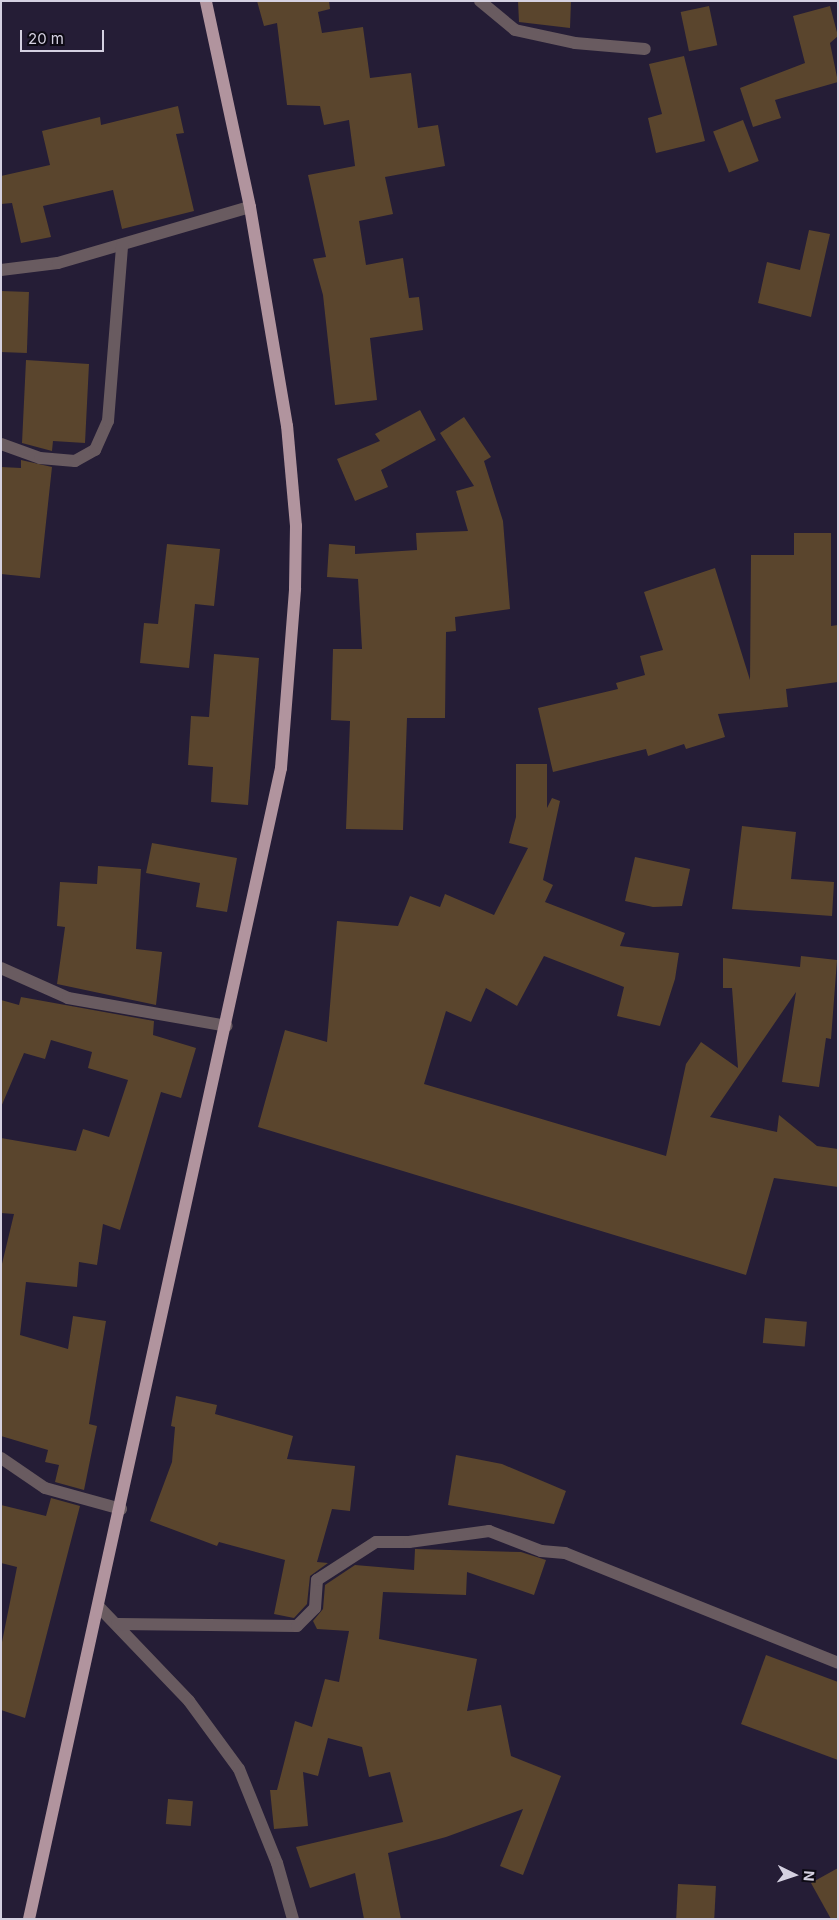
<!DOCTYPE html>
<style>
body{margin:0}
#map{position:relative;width:839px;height:1920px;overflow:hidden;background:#251d36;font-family:Inter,sans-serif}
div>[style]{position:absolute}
.building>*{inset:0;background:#5a452d;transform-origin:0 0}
.minor>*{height:12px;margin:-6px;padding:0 6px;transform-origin:6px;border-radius:6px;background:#695b60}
.major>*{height:12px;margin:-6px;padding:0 6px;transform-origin:6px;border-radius:6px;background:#b1949e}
span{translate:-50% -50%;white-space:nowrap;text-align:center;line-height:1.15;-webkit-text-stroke:4px #0d0a14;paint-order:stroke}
.frame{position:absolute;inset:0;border:2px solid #d5d1e1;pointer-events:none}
.north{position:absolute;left:769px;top:1850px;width:50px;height:50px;-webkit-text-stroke:4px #0d0a14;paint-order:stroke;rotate:94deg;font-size:14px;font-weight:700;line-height:20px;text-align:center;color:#d5d1e1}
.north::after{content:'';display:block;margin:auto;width:18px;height:22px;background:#d5d1e1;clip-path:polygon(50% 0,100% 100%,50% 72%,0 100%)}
.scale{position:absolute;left:20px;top:30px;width:84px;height:22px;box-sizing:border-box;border:2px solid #d5d1e1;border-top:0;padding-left:6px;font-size:15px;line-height:18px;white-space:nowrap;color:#d5d1e1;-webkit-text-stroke:4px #0d0a14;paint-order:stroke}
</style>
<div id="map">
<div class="building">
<i style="clip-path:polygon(257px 1px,329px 1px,330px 9px,318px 12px,322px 33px,363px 27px,370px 78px,411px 73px,418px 128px,438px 125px,445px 166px,385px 177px,393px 214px,359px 221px,366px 265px,403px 258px,409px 298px,419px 297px,423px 330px,370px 338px,377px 400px,335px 405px,323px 295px,313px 259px,326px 257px,308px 175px,355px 166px,349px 120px,324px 125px,320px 106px,287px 105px,277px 23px,264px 26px)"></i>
<i style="clip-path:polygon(518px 1px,571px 1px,570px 28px,519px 22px)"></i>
<i style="left:709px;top:6px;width:40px;height:29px;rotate:78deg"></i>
<i style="clip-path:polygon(830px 6px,838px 36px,830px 43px,838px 82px,775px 100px,781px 118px,753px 127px,740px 88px,805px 63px,793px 16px)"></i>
<i style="clip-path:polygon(684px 56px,705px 141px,656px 153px,648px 118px,662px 114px,649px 64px)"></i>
<i style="clip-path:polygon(178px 106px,184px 133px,176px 134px,194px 211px,122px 229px,113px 190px,43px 206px,51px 237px,21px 243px,12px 203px,1px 204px,1px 176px,50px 165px,42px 131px,100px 117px,101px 125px)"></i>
<i style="left:743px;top:120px;width:44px;height:32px;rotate:69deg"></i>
<i style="clip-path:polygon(809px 230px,830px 234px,811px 317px,758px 303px,767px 262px,800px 270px)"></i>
<i style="left:1px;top:291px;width:28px;height:61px;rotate:2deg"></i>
<i style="clip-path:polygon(26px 360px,89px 364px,85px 443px,53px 441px,52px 451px,22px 443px)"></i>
<i style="clip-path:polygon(420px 410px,436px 440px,381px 470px,388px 487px,355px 501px,337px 459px,380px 441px,375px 434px)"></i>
<i style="clip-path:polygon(464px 417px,491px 457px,484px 461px,503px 521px,510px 609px,455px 617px,456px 631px,446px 632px,445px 718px,407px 718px,403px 830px,346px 829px,350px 721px,331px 720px,333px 649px,362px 649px,358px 579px,327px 577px,329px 544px,355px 546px,355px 554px,417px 550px,416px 533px,468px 531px,456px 491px,474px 486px,440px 433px)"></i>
<i style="clip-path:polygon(21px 460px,52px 467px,40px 578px,1px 574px,1px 467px,21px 468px)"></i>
<i style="clip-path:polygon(794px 533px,831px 533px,831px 626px,838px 625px,838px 682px,786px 689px,788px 707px,718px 714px,725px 737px,686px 749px,684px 744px,648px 756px,646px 749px,553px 772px,538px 708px,618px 689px,616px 683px,645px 675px,640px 656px,663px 650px,644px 592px,715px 568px,750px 680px,751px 555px,794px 555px)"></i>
<i style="clip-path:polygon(167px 544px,220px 549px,214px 606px,195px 604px,189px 668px,140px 663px,144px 623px,158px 624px)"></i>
<i style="clip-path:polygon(214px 654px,259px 658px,248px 805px,211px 802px,213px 767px,188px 765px,191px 716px,209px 717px)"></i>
<i style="clip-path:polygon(516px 764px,547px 764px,547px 808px,552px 798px,560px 801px,543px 880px,553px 885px,545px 902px,625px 933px,620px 946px,679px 953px,675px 979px,660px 1026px,617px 1016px,624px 987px,544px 956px,517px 1006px,486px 988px,471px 1022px,446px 1011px,424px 1084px,666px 1156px,686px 1064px,701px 1042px,738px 1068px,732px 988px,723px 988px,723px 958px,800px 967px,801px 956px,837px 960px,831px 1039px,826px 1038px,819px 1087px,782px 1082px,796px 992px,710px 1117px,777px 1132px,779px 1115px,817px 1146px,838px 1149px,838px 1187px,774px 1178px,746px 1275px,258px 1127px,285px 1030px,327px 1042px,337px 921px,398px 926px,410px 896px,440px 907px,445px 894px,494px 915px,528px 848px,509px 843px,516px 817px)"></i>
<i style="clip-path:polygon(742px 826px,796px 832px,791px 879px,834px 882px,832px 916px,732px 909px)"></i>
<i style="clip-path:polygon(152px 843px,237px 858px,227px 912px,196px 907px,200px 883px,146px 873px)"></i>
<i style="clip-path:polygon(635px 857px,690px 869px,682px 906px,653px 907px,625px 901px)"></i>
<i style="clip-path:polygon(98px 866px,141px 869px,136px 949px,162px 952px,156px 1005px,57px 984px,65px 927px,57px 926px,60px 882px,97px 884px)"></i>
<i style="clip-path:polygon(21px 997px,154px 1021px,153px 1035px,196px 1048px,181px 1098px,161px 1092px,120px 1230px,103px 1224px,97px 1265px,79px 1262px,77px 1287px,26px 1282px,20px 1335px,68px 1349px,73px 1316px,106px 1321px,89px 1424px,97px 1426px,84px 1490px,55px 1482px,59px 1465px,45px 1462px,48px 1450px,1px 1436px,1px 1268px,14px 1214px,1px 1213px,1px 1138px,76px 1151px,83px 1129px,109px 1137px,128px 1080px,88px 1068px,92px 1052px,51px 1040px,45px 1059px,24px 1053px,1px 1107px,1px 1000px,19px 1005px)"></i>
<i style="left:765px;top:1318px;width:42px;height:25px;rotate:5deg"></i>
<i style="clip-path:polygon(176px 1396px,217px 1405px,215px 1414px,293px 1436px,287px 1459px,355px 1466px,350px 1511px,332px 1509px,317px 1562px,328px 1563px,310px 1576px,307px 1604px,294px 1618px,274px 1614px,285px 1560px,219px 1542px,217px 1546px,150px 1521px,172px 1462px,175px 1427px,171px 1426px)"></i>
<i style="clip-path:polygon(456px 1455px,502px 1464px,566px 1491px,554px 1524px,448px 1505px)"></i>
<i style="clip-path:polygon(51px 1498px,80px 1506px,25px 1718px,1px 1710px,1px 1647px,17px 1567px,1px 1563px,1px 1505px,46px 1516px)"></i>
<i style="clip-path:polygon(415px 1549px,521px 1552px,546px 1560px,534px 1595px,467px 1572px,466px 1595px,383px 1592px,379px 1639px,477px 1659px,467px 1711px,501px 1705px,511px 1756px,561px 1776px,523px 1875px,500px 1866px,523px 1809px,446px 1837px,388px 1853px,401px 1919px,364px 1919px,355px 1873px,310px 1888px,296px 1847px,403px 1822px,390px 1772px,369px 1777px,362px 1747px,328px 1738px,318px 1776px,303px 1772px,308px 1826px,274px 1829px,270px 1790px,277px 1790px,295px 1721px,312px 1727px,325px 1679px,339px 1682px,349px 1631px,317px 1629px,313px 1621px,323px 1609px,325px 1585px,355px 1565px,414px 1570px)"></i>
<i style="clip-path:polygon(766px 1655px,838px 1682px,838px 1760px,741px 1724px)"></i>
<i style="left:168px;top:1799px;width:25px;height:25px;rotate:5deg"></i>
<i style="clip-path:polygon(838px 1868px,838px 1919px,831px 1919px,811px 1883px)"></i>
<i style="left:678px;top:1884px;width:38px;height:35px;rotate:3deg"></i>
</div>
<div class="minor">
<i style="left:480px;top:1px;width:45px;rotate:39.6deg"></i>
<i style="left:515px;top:30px;width:61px;rotate:12.2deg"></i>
<i style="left:575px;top:43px;width:70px;rotate:4.9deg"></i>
<i style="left:1px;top:270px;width:57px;rotate:-7deg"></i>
<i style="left:58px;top:263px;width:200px;rotate:-16.3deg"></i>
<i style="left:1px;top:444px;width:41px;rotate:19.7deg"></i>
<i style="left:40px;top:458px;width:35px;rotate:5deg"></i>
<i style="left:75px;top:461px;width:23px;rotate:-29deg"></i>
<i style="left:95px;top:450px;width:32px;rotate:-66deg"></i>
<i style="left:108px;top:421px;width:176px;rotate:-85.4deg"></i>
<i style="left:1px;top:968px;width:73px;rotate:24.1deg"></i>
<i style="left:68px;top:998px;width:161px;rotate:10deg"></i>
<i style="left:1px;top:1458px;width:53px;rotate:34.3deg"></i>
<i style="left:45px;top:1488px;width:79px;rotate:15.4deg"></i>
<i style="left:99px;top:1607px;width:130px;rotate:46.2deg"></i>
<i style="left:189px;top:1701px;width:84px;rotate:53.7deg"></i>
<i style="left:239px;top:1769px;width:101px;rotate:68deg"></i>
<i style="left:277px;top:1863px;width:58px;rotate:74.1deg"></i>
<i style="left:117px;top:1624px;width:180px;rotate:0.6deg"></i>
<i style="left:297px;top:1626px;width:25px;rotate:-45deg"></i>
<i style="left:315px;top:1608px;width:28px;rotate:-86deg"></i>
<i style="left:317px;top:1580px;width:70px;rotate:-32.8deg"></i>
<i style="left:376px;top:1542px;width:33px"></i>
<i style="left:409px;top:1542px;width:81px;rotate:-7.8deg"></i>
<i style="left:489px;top:1531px;width:56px;rotate:21deg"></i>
<i style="left:541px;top:1551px;width:24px;rotate:5deg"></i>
<i style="left:565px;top:1553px;width:294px;rotate:21.9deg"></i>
</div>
<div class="major">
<i style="left:29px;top:1919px;width:1178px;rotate:-77.65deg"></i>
<i style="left:281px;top:768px;width:180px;rotate:-85.5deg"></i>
<i style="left:295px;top:589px;width:63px;rotate:-89.1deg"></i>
<i style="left:296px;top:526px;width:100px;rotate:-95.1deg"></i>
<i style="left:287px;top:426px;width:222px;rotate:-99.6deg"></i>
<i style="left:250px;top:207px;width:211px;rotate:-102.1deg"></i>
</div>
<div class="frame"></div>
<div class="north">N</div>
<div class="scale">20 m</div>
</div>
